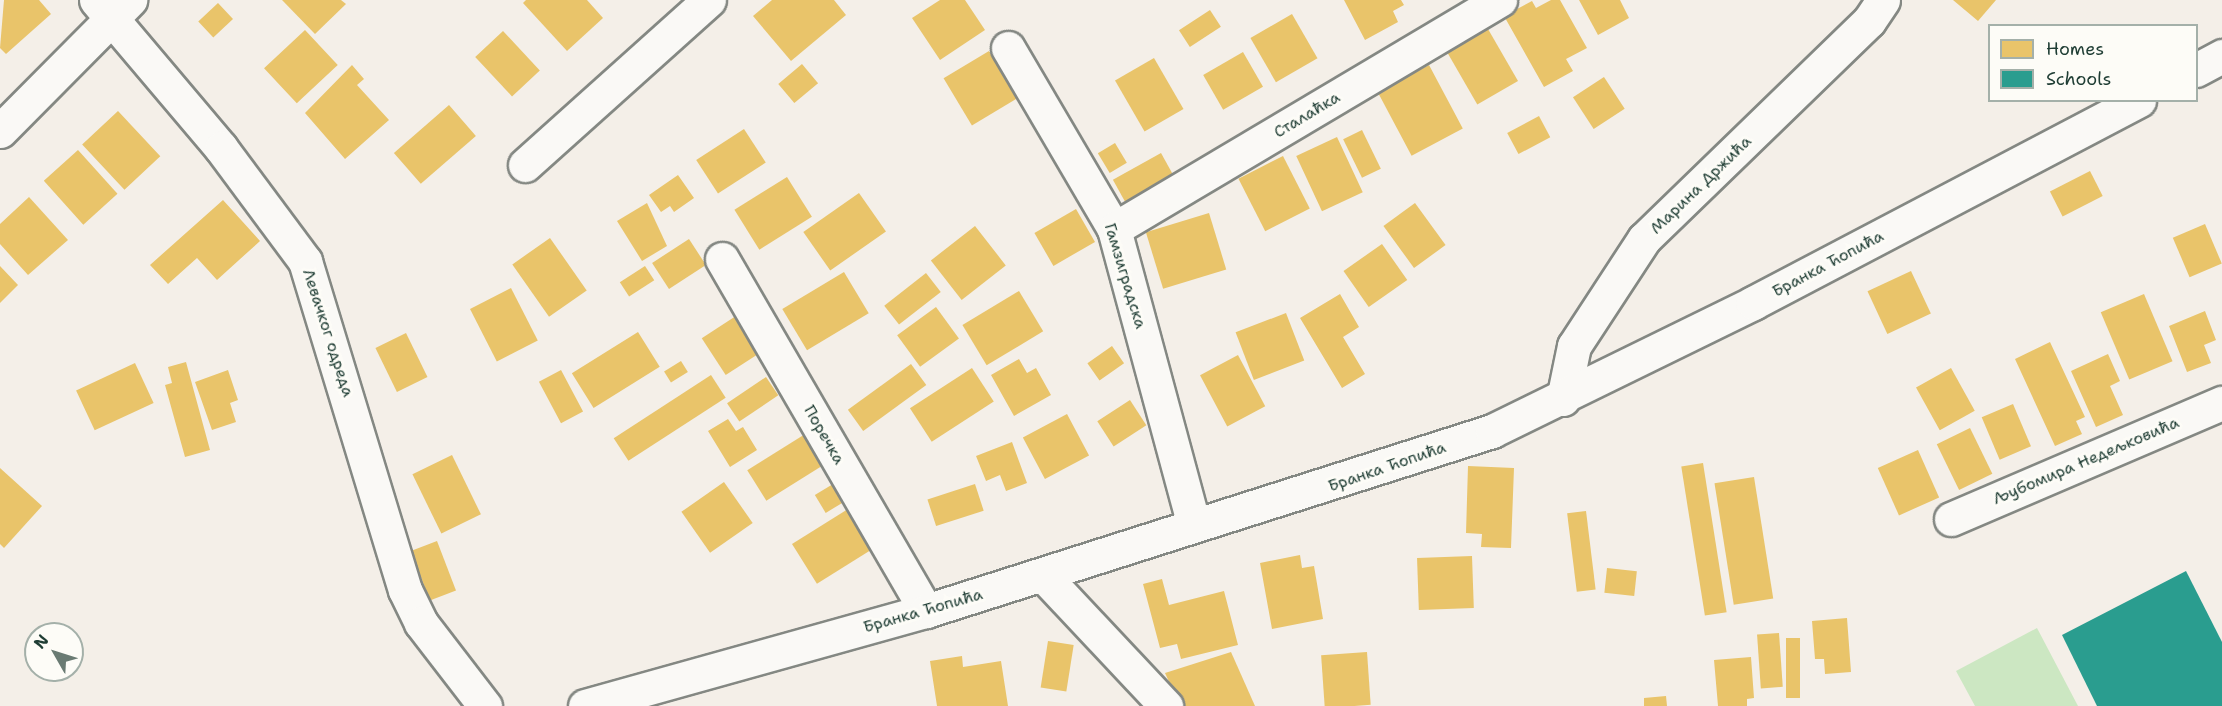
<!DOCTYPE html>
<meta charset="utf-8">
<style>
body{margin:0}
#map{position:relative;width:2222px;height:706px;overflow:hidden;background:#f4efe8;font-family:"Shantell Sans",sans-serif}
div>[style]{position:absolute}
.green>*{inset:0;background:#cce7c2}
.homes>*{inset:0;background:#e9c46a;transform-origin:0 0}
.schools>*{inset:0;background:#2a9d8f}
.roads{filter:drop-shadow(2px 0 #848883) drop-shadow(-2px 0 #848883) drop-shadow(0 2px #848883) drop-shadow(0 -2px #848883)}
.minor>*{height:33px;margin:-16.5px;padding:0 16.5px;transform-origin:16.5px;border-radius:16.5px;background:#faf9f6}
span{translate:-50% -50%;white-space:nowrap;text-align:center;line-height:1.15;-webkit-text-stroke:6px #fdfcf7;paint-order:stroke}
.street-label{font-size:16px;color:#1f3d34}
.legend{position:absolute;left:1988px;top:24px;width:210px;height:78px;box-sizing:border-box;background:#fdfcf7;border:2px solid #a4b0a9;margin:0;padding:8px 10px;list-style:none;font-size:18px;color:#1f3d34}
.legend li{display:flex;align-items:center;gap:12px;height:30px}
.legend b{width:30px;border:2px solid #a4b0a9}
.north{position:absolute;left:24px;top:622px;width:60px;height:60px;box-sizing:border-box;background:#fdfcf7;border:2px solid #a4b0a9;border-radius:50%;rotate:309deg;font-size:16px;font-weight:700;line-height:24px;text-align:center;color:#1f3d34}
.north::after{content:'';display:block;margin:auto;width:21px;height:27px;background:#6a7b73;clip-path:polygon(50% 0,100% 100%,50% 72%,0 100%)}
</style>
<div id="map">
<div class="green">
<i style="clip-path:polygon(2037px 628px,2078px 706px,1975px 706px,1956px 671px)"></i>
</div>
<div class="homes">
<i style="clip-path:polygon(4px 0,39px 0,51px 14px,6px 54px,0 48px)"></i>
<i style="clip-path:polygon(282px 0,341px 0,346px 4px,315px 34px)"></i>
<i style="clip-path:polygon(526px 0,587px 0,603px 18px,567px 51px,523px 3px)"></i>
<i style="clip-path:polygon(772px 0,834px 0,846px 15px,791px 61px,753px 16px)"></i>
<i style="clip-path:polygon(940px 0,965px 0,985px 30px,940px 60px,912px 18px)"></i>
<i style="clip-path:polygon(1344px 0,1401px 0,1404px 5px,1393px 11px,1398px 22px,1365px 40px)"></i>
<i style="clip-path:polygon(1551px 0,1560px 0,1587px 48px,1566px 59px,1573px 71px,1544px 87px,1504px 16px,1532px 1px,1536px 8px)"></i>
<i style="clip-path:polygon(1579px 0,1620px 0,1629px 18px,1598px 35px)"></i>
<i style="clip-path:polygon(1953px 0,1996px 0,1978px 21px)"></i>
<i style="left:218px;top:3px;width:22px;height:27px;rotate:47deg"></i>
<i style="left:1210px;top:10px;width:20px;height:37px;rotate:57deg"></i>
<i style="left:1292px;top:14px;width:51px;height:48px;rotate:60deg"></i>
<i style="left:1488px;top:29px;width:60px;height:47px;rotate:60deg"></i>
<i style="left:305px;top:30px;width:48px;height:56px;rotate:47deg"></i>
<i style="left:503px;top:31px;width:54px;height:38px;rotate:47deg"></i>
<i style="left:989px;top:51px;width:55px;height:53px;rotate:59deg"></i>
<i style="left:1243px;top:52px;width:40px;height:46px;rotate:60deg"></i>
<i style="left:1154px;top:58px;width:59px;height:45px;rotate:60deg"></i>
<i style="left:802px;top:64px;width:25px;height:31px;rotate:50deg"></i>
<i style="clip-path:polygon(352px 65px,364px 79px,357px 85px,389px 120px,345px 159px,305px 113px)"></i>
<i style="left:1429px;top:65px;width:72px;height:58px;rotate:62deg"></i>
<i style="left:1604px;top:77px;width:38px;height:37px;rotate:57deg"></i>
<i style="left:449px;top:105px;width:41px;height:73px;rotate:49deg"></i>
<i style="left:118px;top:111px;width:62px;height:49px;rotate:47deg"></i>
<i style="left:1539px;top:116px;width:24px;height:36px;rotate:62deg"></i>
<i style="left:744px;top:129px;width:40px;height:57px;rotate:57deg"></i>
<i style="left:1362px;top:130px;width:43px;height:21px;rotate:64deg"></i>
<i style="left:1337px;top:137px;width:61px;height:45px;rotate:65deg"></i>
<i style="left:1115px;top:143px;width:23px;height:20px;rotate:59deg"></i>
<i style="left:78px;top:150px;width:59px;height:46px;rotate:48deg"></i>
<i style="left:1161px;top:153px;width:26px;height:55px;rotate:61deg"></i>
<i style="left:1283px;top:156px;width:59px;height:50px;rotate:63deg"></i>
<i style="left:2090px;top:171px;width:28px;height:45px;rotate:63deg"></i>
<i style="clip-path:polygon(678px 175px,694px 198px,674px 212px,670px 206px,661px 212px,649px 195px)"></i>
<i style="left:787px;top:177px;width:47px;height:62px;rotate:58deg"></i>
<i style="left:859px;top:193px;width:47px;height:68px;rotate:55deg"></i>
<i style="clip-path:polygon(29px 197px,68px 240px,28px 275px,0 244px,0 224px)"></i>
<i style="clip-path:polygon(223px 200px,260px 241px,217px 280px,197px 258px,168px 284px,150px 265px)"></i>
<i style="clip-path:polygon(647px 203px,667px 246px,642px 261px,617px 221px)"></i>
<i style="left:1415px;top:203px;width:52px;height:39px;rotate:54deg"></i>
<i style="left:1076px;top:209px;width:38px;height:48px;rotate:60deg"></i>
<i style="left:1209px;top:213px;width:59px;height:66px;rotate:73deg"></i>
<i style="left:2205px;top:224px;width:43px;height:35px;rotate:67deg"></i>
<i style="left:975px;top:226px;width:50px;height:56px;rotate:52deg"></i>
<i style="left:550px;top:238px;width:64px;height:46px;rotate:55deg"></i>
<i style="left:689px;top:239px;width:31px;height:44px;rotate:57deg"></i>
<i style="left:1382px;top:244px;width:44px;height:47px;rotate:55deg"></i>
<i style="clip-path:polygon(0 266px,18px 285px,0 303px)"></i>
<i style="left:645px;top:266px;width:17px;height:30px;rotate:57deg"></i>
<i style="left:1911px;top:271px;width:47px;height:48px;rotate:65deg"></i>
<i style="left:844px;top:272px;width:48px;height:72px;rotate:59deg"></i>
<i style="left:926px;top:273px;width:24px;height:53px;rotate:52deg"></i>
<i style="left:511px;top:288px;width:59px;height:46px;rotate:63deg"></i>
<i style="left:1019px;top:291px;width:47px;height:66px;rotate:59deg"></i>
<i style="clip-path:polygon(1340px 294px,1359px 327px,1343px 337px,1365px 374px,1342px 388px,1300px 318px)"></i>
<i style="left:2144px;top:294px;width:73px;height:47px;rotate:67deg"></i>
<i style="left:936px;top:307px;width:39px;height:48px;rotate:54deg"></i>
<i style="clip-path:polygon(2205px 311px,2216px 340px,2204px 345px,2211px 363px,2187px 372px,2169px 326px)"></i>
<i style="left:742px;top:312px;width:44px;height:48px;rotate:57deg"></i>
<i style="left:1286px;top:313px;width:51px;height:54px;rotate:69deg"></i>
<i style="left:638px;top:332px;width:41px;height:78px;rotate:58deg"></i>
<i style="left:406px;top:333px;width:49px;height:34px;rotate:64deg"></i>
<i style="clip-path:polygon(2050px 342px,2085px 417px,2076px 421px,2082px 434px,2055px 446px,2015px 359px)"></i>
<i style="left:1112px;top:346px;width:21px;height:30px;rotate:55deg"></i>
<i style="clip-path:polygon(2108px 354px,2120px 381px,2110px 386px,2123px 415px,2096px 427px,2071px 371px)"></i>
<i style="left:1238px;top:355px;width:58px;height:43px;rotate:62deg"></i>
<i style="clip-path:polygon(1019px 359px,1027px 373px,1036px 368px,1051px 395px,1014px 416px,991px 375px)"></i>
<i style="left:681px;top:361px;width:13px;height:20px;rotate:58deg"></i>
<i style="clip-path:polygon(186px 362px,210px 450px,185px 457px,165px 385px,172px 383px,168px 367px)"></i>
<i style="left:135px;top:363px;width:44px;height:65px;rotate:65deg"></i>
<i style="left:911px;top:364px;width:26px;height:78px;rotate:54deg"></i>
<i style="left:972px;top:368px;width:40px;height:74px;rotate:57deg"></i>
<i style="left:1951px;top:368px;width:49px;height:40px;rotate:61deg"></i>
<i style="clip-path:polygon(228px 370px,238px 400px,230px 403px,236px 422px,212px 430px,195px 382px)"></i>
<i style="left:561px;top:370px;width:47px;height:25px;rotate:62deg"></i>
<i style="left:711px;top:375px;width:27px;height:116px;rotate:57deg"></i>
<i style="left:766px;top:377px;width:22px;height:47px;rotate:56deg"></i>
<i style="left:1130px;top:400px;width:30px;height:39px;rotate:57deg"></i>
<i style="left:2013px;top:404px;width:46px;height:34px;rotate:67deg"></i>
<i style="left:1067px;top:414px;width:47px;height:50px;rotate:62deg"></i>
<i style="clip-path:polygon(728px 419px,736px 431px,743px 427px,757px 450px,730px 467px,708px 431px)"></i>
<i style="left:1970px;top:428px;width:51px;height:37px;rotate:64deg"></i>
<i style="left:810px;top:431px;width:36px;height:74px;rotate:58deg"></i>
<i style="clip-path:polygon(1012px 442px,1027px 483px,1006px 491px,1000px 475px,986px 481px,976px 456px)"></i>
<i style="left:1918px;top:450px;width:52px;height:44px;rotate:66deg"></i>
<i style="left:452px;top:455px;width:66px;height:44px;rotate:64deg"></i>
<i style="left:1703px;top:463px;width:151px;height:22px;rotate:81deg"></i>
<i style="clip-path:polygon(1468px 466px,1514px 468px,1511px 548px,1481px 547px,1482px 534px,1466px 533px)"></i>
<i style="clip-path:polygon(0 468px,42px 506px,4px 548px,0 544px)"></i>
<i style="left:1754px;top:477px;width:123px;height:40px;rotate:81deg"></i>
<i style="left:838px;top:481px;width:21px;height:27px;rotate:59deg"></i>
<i style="left:724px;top:482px;width:50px;height:52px;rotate:55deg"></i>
<i style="left:975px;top:484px;width:28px;height:50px;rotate:72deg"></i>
<i style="left:848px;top:509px;width:47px;height:66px;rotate:58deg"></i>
<i style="left:1586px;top:511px;width:79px;height:19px;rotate:83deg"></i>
<i style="left:437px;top:541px;width:53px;height:28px;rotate:69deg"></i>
<i style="clip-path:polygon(1300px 555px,1302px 568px,1314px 566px,1323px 619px,1272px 629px,1260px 563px)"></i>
<i style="left:1472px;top:556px;width:52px;height:55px;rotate:88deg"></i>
<i style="left:1607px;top:568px;width:30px;height:25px;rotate:6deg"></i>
<i style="clip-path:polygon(1162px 579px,1169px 605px,1224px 591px,1238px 645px,1181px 659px,1177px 644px,1160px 648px,1143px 584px)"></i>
<i style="clip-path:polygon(1847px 618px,1851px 672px,1825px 674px,1824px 659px,1815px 659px,1812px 621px)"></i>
<i style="left:1779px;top:633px;width:54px;height:22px;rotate:86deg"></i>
<i style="left:1786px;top:638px;width:14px;height:60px"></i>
<i style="left:1048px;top:641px;width:26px;height:47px;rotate:9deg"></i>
<i style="clip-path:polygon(1231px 652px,1255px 706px,1180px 706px,1165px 673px)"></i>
<i style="left:1367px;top:652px;width:53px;height:46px;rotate:86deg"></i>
<i style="clip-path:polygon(962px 656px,963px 667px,1001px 661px,1008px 706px,937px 706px,930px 661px)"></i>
<i style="clip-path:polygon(1751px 657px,1754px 698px,1747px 699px,1747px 706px,1718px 706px,1714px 660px)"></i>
<i style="clip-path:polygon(1666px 696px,1667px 706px,1644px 706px,1644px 698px)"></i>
</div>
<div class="schools">
<i style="clip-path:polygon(2186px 571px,2222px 642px,2222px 706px,2097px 706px,2062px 635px)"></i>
</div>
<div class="roads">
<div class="minor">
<i style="left:96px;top:0;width:194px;rotate:49.8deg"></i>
<i style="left:221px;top:148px;width:141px;rotate:53.4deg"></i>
<i style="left:305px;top:261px;width:344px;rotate:73.1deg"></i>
<i style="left:405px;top:590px;width:37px;rotate:64deg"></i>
<i style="left:421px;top:623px;width:105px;rotate:52.4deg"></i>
<i style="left:1008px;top:48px;width:210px;rotate:59.6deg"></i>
<i style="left:1114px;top:229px;width:307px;rotate:74.9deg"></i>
<i style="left:2196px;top:70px;width:30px;rotate:-28deg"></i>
<i style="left:0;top:131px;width:185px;rotate:-45.2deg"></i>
<i style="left:525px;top:165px;width:247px;rotate:-41.9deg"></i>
<i style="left:1114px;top:229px;width:449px;rotate:-30.7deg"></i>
<i style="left:722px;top:259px;width:407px;rotate:59.9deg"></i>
<i style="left:1563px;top:399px;width:54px;rotate:-78.3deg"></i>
<i style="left:1574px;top:346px;width:128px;rotate:-56.8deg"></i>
<i style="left:1644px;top:239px;width:313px;rotate:-44.1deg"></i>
<i style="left:1869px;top:21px;width:25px;rotate:-56deg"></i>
<i style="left:1951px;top:519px;width:295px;rotate:-23.2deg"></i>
<i style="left:1043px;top:575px;width:180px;rotate:46.8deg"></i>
<i style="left:585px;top:706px;width:354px;rotate:-15.6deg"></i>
<i style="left:926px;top:611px;width:594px;rotate:-17.64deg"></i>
<i style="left:1492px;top:431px;width:291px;rotate:-26.1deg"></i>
<i style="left:1753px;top:303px;width:436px;rotate:-27.7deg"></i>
</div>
</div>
<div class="street-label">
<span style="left:1307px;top:115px;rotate:-31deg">Сталаћка</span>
<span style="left:1701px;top:185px;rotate:-44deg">Марина Држића</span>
<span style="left:1828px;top:264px;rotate:-28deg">Бранка Ћопића</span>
<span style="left:1125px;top:276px;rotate:73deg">Гамзиградска</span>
<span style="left:328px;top:333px;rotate:72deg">Левачког одреда</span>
<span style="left:824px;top:435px;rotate:60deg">Поречка</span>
<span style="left:2086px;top:461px;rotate:-23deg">Љубомира Недељковића</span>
<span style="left:1387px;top:467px;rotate:-19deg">Бранка Ћопића</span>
<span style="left:923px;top:611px;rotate:-16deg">Бранка Ћопића</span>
</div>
<ul class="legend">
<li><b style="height:16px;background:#e9c46a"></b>Homes</li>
<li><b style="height:16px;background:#2a9d8f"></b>Schools</li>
</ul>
<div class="north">N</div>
</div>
